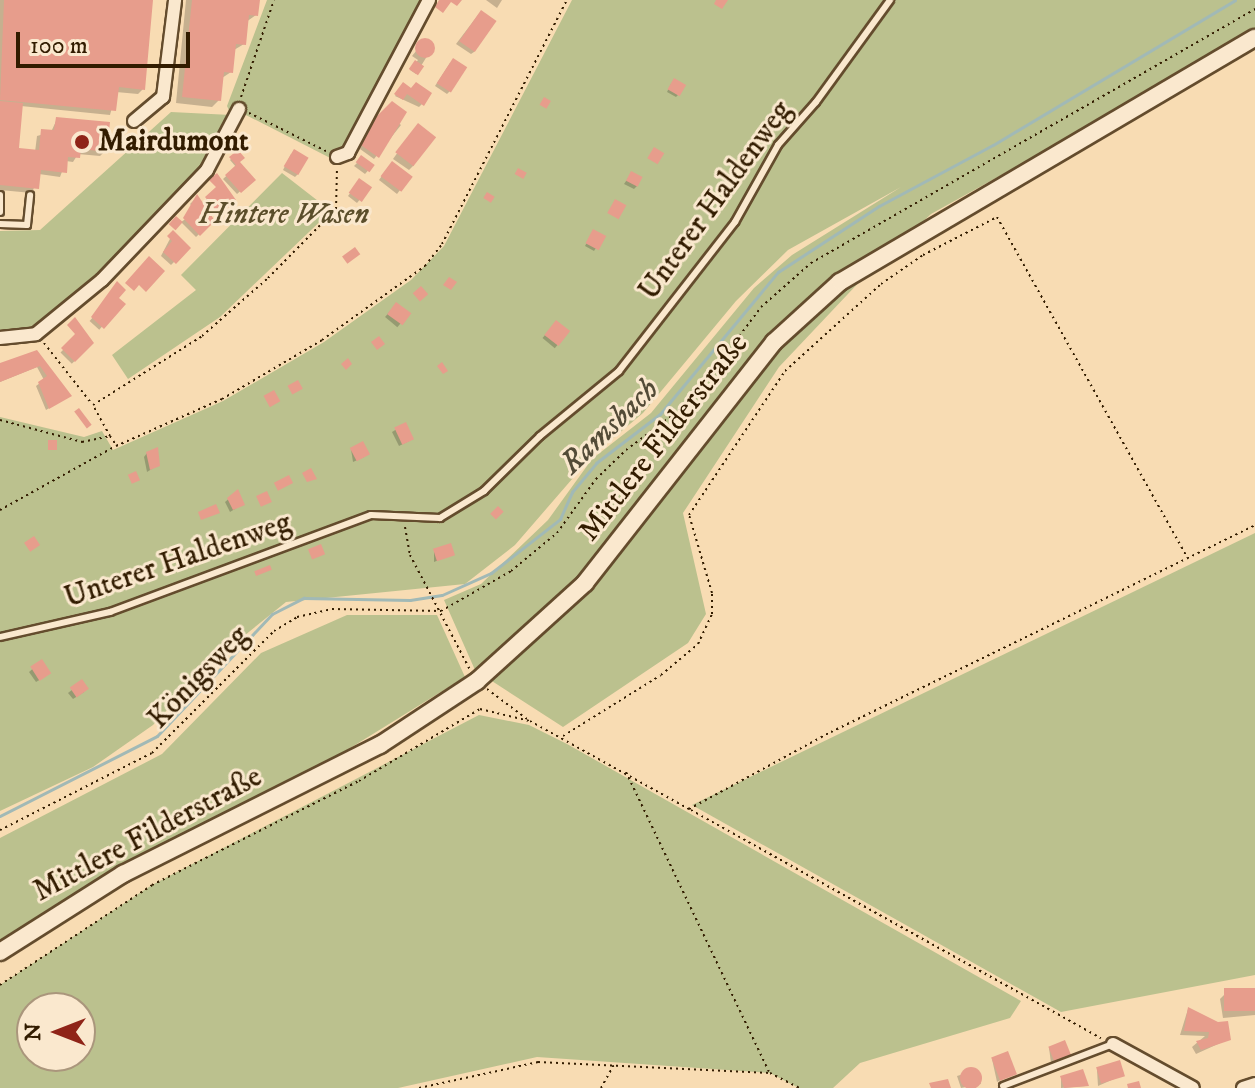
<!DOCTYPE html>
<meta charset="utf-8">
<style>
body{margin:0}
#map{position:relative;width:1255px;height:1088px;overflow:hidden;background:#f8dcb3;font-family:"IM FELL DW Pica",serif}
div>[style]{position:absolute}
.green>*{inset:0;background:#bbc18e}
.shadow>*{inset:0;background:#0003;transform-origin:0 0}
.stream>*{height:3px;margin:-1.5px;padding:0 1.5px;transform-origin:1.5px;border-radius:1.5px;background:#a1b9b6}
.building>*{inset:0;background:#e79d8c;transform-origin:0 0}
.round{border-radius:50%}
.path>*{height:2px;margin-top:-1px;transform-origin:0;background:repeating-linear-gradient(90deg,#321c00 0 2px,transparent 0 6px)}
.roads{filter:drop-shadow(2px 0 #644c2d) drop-shadow(-2px 0 #644c2d) drop-shadow(0 2px #644c2d) drop-shadow(0 -2px #644c2d)}
.lane>*{height:6px;margin:-3px;padding:0 3px;transform-origin:3px;border-radius:3px;background:#fae8ce}
.street>*{height:12px;margin:-6px;padding:0 6px;transform-origin:6px;border-radius:6px;background:#fae8ce}
.secondary>*{height:16px;margin:-8px;padding:0 8px;transform-origin:8px;border-radius:8px;background:#fae8ce}
.dots>*{width:22px;height:22px;translate:-50% -50%;box-sizing:border-box;border:4px solid #fae8ce;border-radius:50%}
span{translate:-50% -50%;white-space:nowrap;text-align:center;line-height:1.15;-webkit-text-stroke:6px #fae8ce;paint-order:stroke}
.poi-label{font-size:30px;color:#321c00;font-weight:700}
.left{translate:0 -50%;text-align:left}
.street-label{font-size:30px;color:#321c00}
.park-label{font-size:30px;color:#5b4e2b;font-style:italic}
.water-label{font-size:32px;color:#534b37;font-style:italic}
.north{position:absolute;left:16px;top:992px;width:80px;height:80px;box-sizing:border-box;background:#fae8ce;border:2px solid #aa967c;border-radius:50%;rotate:270deg;font-size:22px;font-weight:700;line-height:32px;text-align:center;color:#321c00}
.north::after{content:'';display:block;margin:auto;width:28px;height:36px;background:#8f2418;clip-path:polygon(50% 0,100% 100%,50% 72%,0 100%)}
.scale{position:absolute;left:16px;top:32px;width:174px;height:36px;box-sizing:border-box;border:4px solid #321c00;border-top:0;padding-left:10px;font-size:24px;line-height:28px;white-space:nowrap;color:#321c00;-webkit-text-stroke:6px #fae8ce;paint-order:stroke}
</style>
<div id="map">
<div class="green">
<i style="clip-path:polygon(267px 0,437px 0,342px 164px,242px 113px,200px 170px,62px 309px,33px 327px,0 332px,0 231px,40px 230px,171px 112px,231px 115px,227px 106px)"></i>
<i style="clip-path:polygon(572px 0,1255px 0,1255px 34px,931px 214px,864px 277px,779px 367px,683px 513px,706px 614px,688px 643px,563px 727px,475px 670px,444px 600px,481px 584px,548px 520px,592px 459px,651px 413px,754px 288px,792px 255px,901px 187px,788px 250px,736px 301px,643px 413px,592px 456px,515px 545px,465px 584px,286px 602px,214px 660px,153px 725px,93px 767px,0 811px,0 417px,84px 437px,102px 431px,113px 450px,223px 401px,324px 342px,411px 280px,444px 246px)"></i>
<i style="clip-path:polygon(282px 173px,331px 211px,220px 317px,128px 379px,112px 355px,196px 290px,181px 275px)"></i>
<i style="clip-path:polygon(1255px 533px,1255px 975px,1061px 1012px,692px 805px)"></i>
<i style="clip-path:polygon(347px 615px,437px 615px,465px 677px,326px 763px,92px 884px,0 947px,0 838px,162px 754px,261px 653px)"></i>
<i style="clip-path:polygon(evenodd,479px 715px,529px 725px,567px 744px,1021px 1001px,1010px 1018px,860px 1063px,833px 1088px,799px 1088px,770px 1073px,537px 1057px,398px 1088px,0 1088px,0 985px,152px 885px,479px 715px,32px 1008px,80px 1008px,80px 1056px,32px 1056px,32px 1008px)"></i>
</div>
<div class="shadow">
<i style="clip-path:polygon(0 0,151px 0,143px 89px,138px 94px,116px 92px,110px 115px,21px 106px,16px 150px,35px 152px,37px 136px,51px 132px,57px 119px,105px 151px,100px 156px,78px 154px,73px 162px,66px 161px,60px 177px,39px 174px,32px 193px,0 190px)"></i>
<i style="clip-path:polygon(186px 0,257px 0,256px 15px,246px 22px,244px 44px,234px 50px,231px 72px,222px 78px,219px 100px,212px 107px,176px 103px)"></i>
<i style="clip-path:polygon(486px 0,502px 0,497px 8px)"></i>
<i style="clip-path:polygon(478px 15px,474px 52px,471px 54px,456px 44px)"></i>
<i style="clip-path:polygon(426px 39px,434px 45px,416px 74px,410px 70px,418px 60px,412px 56px)"></i>
<i style="clip-path:polygon(450px 63px,450px 91px,447px 94px,435px 86px)"></i>
<i style="clip-path:polygon(671px 84px,679px 94px,676px 97px,667px 92px)"></i>
<i style="clip-path:polygon(403px 85px,422px 104px,419px 107px,395px 96px)"></i>
<i style="clip-path:polygon(397px 122px,401px 125px,374px 159px,360px 149px,372px 124px)"></i>
<i style="clip-path:polygon(413px 131px,414px 165px,409px 170px,393px 159px)"></i>
<i style="clip-path:polygon(237px 152px,237px 162px,253px 180px,237px 194px,223px 179px,236px 167px,230px 160px)"></i>
<i style="clip-path:polygon(291px 154px,298px 174px,295px 177px,283px 170px)"></i>
<i style="clip-path:polygon(362px 158px,372px 166px,365px 174px,354px 166px)"></i>
<i style="clip-path:polygon(389px 166px,410px 177px,397px 194px,379px 180px)"></i>
<i style="clip-path:polygon(631px 174px,637px 186px,634px 189px,624px 184px)"></i>
<i style="clip-path:polygon(357px 184px,369px 188px,357px 203px,348px 196px)"></i>
<i style="clip-path:polygon(221px 186px,234px 200px,216px 216px,204px 202px,194px 208px,190px 204px,197px 197px,202px 203px)"></i>
<i style="clip-path:polygon(201px 209px,213px 221px,196px 237px,181px 222px)"></i>
<i style="clip-path:polygon(173px 233px,188px 248px,171px 265px,161px 256px)"></i>
<i style="clip-path:polygon(591px 235px,603px 237px,594px 251px,585px 246px)"></i>
<i style="left:113px;top:295px;width:13px;height:35px;rotate:42deg"></i>
<i style="left:396px;top:304px;width:16px;height:17px;rotate:40deg"></i>
<i style="left:556px;top:322px;width:16px;height:21px;rotate:40deg"></i>
<i style="left:81px;top:332px;width:16px;height:29px;rotate:45deg"></i>
<i style="clip-path:polygon(36px 352px,66px 398px,46px 410px,36px 386px,44px 380px,37px 367px,0 382px,0 366px)"></i>
<i style="clip-path:polygon(405px 424px,409px 441px,399px 446px,392px 432px)"></i>
<i style="clip-path:polygon(351px 449px,364px 457px,353px 462px)"></i>
<i style="clip-path:polygon(147px 453px,158px 465px,147px 472px,144px 457px)"></i>
<i style="clip-path:polygon(237px 492px,243px 504px,230px 512px,225px 502px)"></i>
<i style="clip-path:polygon(434px 551px,453px 554px,434px 562px)"></i>
<i style="clip-path:polygon(41px 662px,46px 676px,36px 682px,29px 672px)"></i>
<i style="clip-path:polygon(82px 682px,84px 692px,73px 699px,68px 693px)"></i>
<i style="clip-path:polygon(1255px 992px,1255px 1015px,1223px 1018px,1220px 999px,1225px 994px)"></i>
<i style="clip-path:polygon(1188px 1009px,1229px 1039px,1196px 1054px,1192px 1047px,1205px 1036px,1180px 1035px)"></i>
<i style="clip-path:polygon(1049px 1048px,1065px 1057px,1051px 1063px)"></i>
<i style="clip-path:polygon(992px 1059px,1014px 1073px,997px 1082px)"></i>
<i style="clip-path:polygon(976px 1070px,981px 1084px,961px 1088px,957px 1076px)"></i>
<i style="clip-path:polygon(1097px 1070px,1123px 1075px,1098px 1086px)"></i>
<i style="clip-path:polygon(1061px 1078px,1086px 1086px,1061px 1088px)"></i>
</div>
<div class="stream">
<i style="left:0;top:816px;width:176px;rotate:-27deg"></i>
<i style="left:157px;top:736px;width:168px;rotate:-46.7deg"></i>
<i style="left:272px;top:614px;width:36px;rotate:-27deg"></i>
<i style="left:304px;top:598px;width:106px;rotate:1.1deg"></i>
<i style="left:410px;top:600px;width:32px;rotate:-9deg"></i>
<i style="left:442px;top:595px;width:54px;rotate:-24.2deg"></i>
<i style="left:491px;top:573px;width:88px;rotate:-38deg"></i>
<i style="left:560px;top:519px;width:30px;rotate:-66deg"></i>
<i style="left:572px;top:492px;width:38px;rotate:-50deg"></i>
<i style="left:596px;top:463px;width:81px;rotate:-37.4deg"></i>
<i style="left:660px;top:414px;width:185px;rotate:-50.3deg"></i>
<i style="left:778px;top:272px;width:121px;rotate:-33.2deg"></i>
<i style="left:879px;top:206px;width:129px;rotate:-28.2deg"></i>
<i style="left:993px;top:145px;width:282px;rotate:-30.9deg"></i>
</div>
<div class="building">
<i style="clip-path:polygon(4px 0,153px 0,145px 90px,119px 87px,116px 111px,0 100px)"></i>
<i style="clip-path:polygon(192px 0,260px 0,258px 16px,249px 15px,246px 45px,236px 44px,233px 73px,224px 72px,221px 101px,182px 97px)"></i>
<i style="clip-path:polygon(439px 0,462px 0,457px 6px,451px 2px,443px 13px,435px 7px)"></i>
<i style="clip-path:polygon(716px 0,728px 0,722px 9px,714px 4px)"></i>
<i style="left:481px;top:10px;width:19px;height:38px;rotate:35deg"></i>
<i class="round" style="left:415px;top:38px;width:20px;height:20px"></i>
<i style="left:453px;top:58px;width:17px;height:30px;rotate:33deg"></i>
<i style="left:415px;top:60px;width:11px;height:11px;rotate:34deg"></i>
<i style="left:674px;top:78px;width:14px;height:13px;rotate:30deg"></i>
<i style="clip-path:polygon(403px 82px,411px 88px,416px 82px,432px 93px,424px 106px,407px 94px,403px 100px,394px 94px)"></i>
<i style="left:544px;top:97px;width:8px;height:9px;rotate:30deg"></i>
<i style="clip-path:polygon(0 101px,23px 103px,19px 148px,39px 150px,41px 129px,54px 130px,56px 117px,110px 122px,107px 152px,81px 149px,80px 158px,68px 157px,67px 173px,41px 170px,39px 189px,0 185px)"></i>
<i style="clip-path:polygon(392px 101px,407px 112px,379px 158px,361px 145px,374px 119px)"></i>
<i style="left:418px;top:123px;width:23px;height:37px;rotate:38deg"></i>
<i style="left:654px;top:147px;width:12px;height:13px;rotate:31deg"></i>
<i style="left:294px;top:149px;width:17px;height:20px;rotate:31deg"></i>
<i style="clip-path:polygon(238px 150px,245px 158px,240px 162px,256px 180px,241px 193px,225px 175px,236px 165px,229px 157px)"></i>
<i style="left:361px;top:155px;width:17px;height:9px;rotate:36deg"></i>
<i style="left:392px;top:161px;width:26px;height:19px;rotate:37deg"></i>
<i style="left:518px;top:168px;width:10px;height:7px;rotate:29deg"></i>
<i style="left:631px;top:171px;width:13px;height:11px;rotate:27deg"></i>
<i style="clip-path:polygon(217px 173px,236px 200px,220px 215px,205px 197px,216px 187px,209px 180px)"></i>
<i style="left:359px;top:178px;width:16px;height:18px;rotate:35deg"></i>
<i style="left:487px;top:192px;width:9px;height:7px;rotate:32deg"></i>
<i style="clip-path:polygon(197px 194px,215px 221px,200px 236px,183px 218px)"></i>
<i style="left:615px;top:199px;width:13px;height:16px;rotate:29deg"></i>
<i style="left:176px;top:216px;width:9px;height:11px;rotate:41deg"></i>
<i style="left:593px;top:229px;width:15px;height:16px;rotate:28deg"></i>
<i style="clip-path:polygon(173px 230px,191px 248px,176px 264px,163px 252px,172px 241px,167px 236px)"></i>
<i style="left:355px;top:247px;width:9px;height:16px;rotate:54deg"></i>
<i style="clip-path:polygon(149px 256px,165px 271px,146px 292px,139px 285px,134px 291px,125px 283px)"></i>
<i style="clip-path:polygon(449px 277px,457px 282px,451px 290px,443px 285px)"></i>
<i style="clip-path:polygon(117px 281px,126px 290px,119px 298px,126px 304px,104px 329px,91px 317px)"></i>
<i style="left:421px;top:286px;width:11px;height:11px;rotate:49deg"></i>
<i style="left:396px;top:302px;width:19px;height:15px;rotate:36deg"></i>
<i style="clip-path:polygon(75px 317px,94px 343px,75px 362px,61px 348px,75px 334px,67px 325px)"></i>
<i style="left:556px;top:320px;width:18px;height:19px;rotate:38deg"></i>
<i style="left:379px;top:336px;width:10px;height:10px;rotate:53deg"></i>
<i style="clip-path:polygon(37px 350px,72px 396px,49px 409px,38px 382px,47px 376px,40px 366px,0 382px,0 363px)"></i>
<i style="clip-path:polygon(348px 358px,352px 364px,346px 370px,341px 364px)"></i>
<i style="clip-path:polygon(442px 362px,448px 371px,443px 374px,437px 366px)"></i>
<i style="left:298px;top:380px;width:10px;height:12px;rotate:61deg"></i>
<i style="left:274px;top:390px;width:13px;height:12px;rotate:61deg"></i>
<i style="left:79px;top:408px;width:21px;height:6px;rotate:53deg"></i>
<i style="left:406px;top:422px;width:19px;height:13px;rotate:65deg"></i>
<i style="left:48px;top:440px;width:9px;height:10px"></i>
<i style="left:363px;top:441px;width:15px;height:15px;rotate:62deg"></i>
<i style="clip-path:polygon(158px 447px,160px 466px,150px 470px,146px 452px)"></i>
<i style="clip-path:polygon(311px 468px,317px 479px,307px 482px,302px 473px)"></i>
<i style="left:136px;top:471px;width:10px;height:9px;rotate:66deg"></i>
<i style="left:289px;top:475px;width:9px;height:17px;rotate:63deg"></i>
<i style="clip-path:polygon(238px 489px,245px 505px,233px 510px,227px 498px)"></i>
<i style="left:267px;top:491px;width:12px;height:12px;rotate:66deg"></i>
<i style="clip-path:polygon(216px 504px,220px 513px,201px 520px,198px 512px)"></i>
<i style="left:498px;top:506px;width:8px;height:11px;rotate:45deg"></i>
<i style="left:34px;top:536px;width:11px;height:12px;rotate:56deg"></i>
<i style="left:451px;top:543px;width:13px;height:19px;rotate:72deg"></i>
<i style="left:321px;top:544px;width:11px;height:14px;rotate:68deg"></i>
<i style="left:270px;top:565px;width:5px;height:17px;rotate:68deg"></i>
<i style="left:42px;top:659px;width:17px;height:14px;rotate:57deg"></i>
<i style="left:82px;top:679px;width:12px;height:15px;rotate:55deg"></i>
<i style="left:1255px;top:988px;width:23px;height:31px;rotate:90deg"></i>
<i style="clip-path:polygon(1188px 1007px,1218px 1022px,1228px 1021px,1231px 1040px,1201px 1050px,1196px 1041px,1208px 1038px,1209px 1032px,1184px 1031px)"></i>
<i style="left:1065px;top:1040px;width:16px;height:18px;rotate:68deg"></i>
<i style="left:1008px;top:1051px;width:25px;height:18px;rotate:69deg"></i>
<i style="left:1120px;top:1060px;width:17px;height:25px;rotate:73deg"></i>
<i class="round" style="left:960px;top:1067px;width:22px;height:22px"></i>
<i style="clip-path:polygon(1083px 1069px,1089px 1086px,1064px 1088px,1060px 1076px)"></i>
<i style="clip-path:polygon(948px 1079px,951px 1088px,931px 1088px,929px 1083px)"></i>
<i style="clip-path:polygon(1139px 1081px,1141px 1088px,1128px 1088px,1127px 1084px)"></i>
</div>
<div class="path">
<i style="left:241px;top:97px;width:102px;rotate:-71.2deg"></i>
<i style="left:249px;top:113px;width:86px;rotate:26.3deg"></i>
<i style="left:44px;top:343px;width:78px;rotate:51.8deg"></i>
<i style="left:0;top:420px;width:85px;rotate:15deg"></i>
<i style="left:82px;top:442px;width:29px;rotate:-12deg"></i>
<i style="left:110px;top:436px;width:11px;rotate:56deg"></i>
<i style="left:110px;top:436px;width:35px;rotate:-119deg"></i>
<i style="left:93px;top:405px;width:129px;rotate:-32.3deg"></i>
<i style="left:202px;top:336px;width:88px;rotate:-41.3deg"></i>
<i style="left:268px;top:278px;width:97px;rotate:-45.4deg"></i>
<i style="left:336px;top:209px;width:42px;rotate:-88.6deg"></i>
<i style="left:0;top:510px;width:132px;rotate:-28.9deg"></i>
<i style="left:116px;top:446px;width:116px;rotate:-23.9deg"></i>
<i style="left:222px;top:399px;width:116px;rotate:-30.5deg"></i>
<i style="left:322px;top:340px;width:127px;rotate:-35.7deg"></i>
<i style="left:425px;top:266px;width:28px;rotate:-52deg"></i>
<i style="left:442px;top:244px;width:274px;rotate:-62.9deg"></i>
<i style="left:405px;top:527px;width:28px;rotate:80deg"></i>
<i style="left:410px;top:555px;width:130px;rotate:62.4deg"></i>
<i style="left:487px;top:689px;width:50px;rotate:36.9deg"></i>
<i style="left:563px;top:736px;width:115px;rotate:-31.9deg"></i>
<i style="left:661px;top:675px;width:48px;rotate:-40deg"></i>
<i style="left:698px;top:644px;width:33px;rotate:-65deg"></i>
<i style="left:712px;top:614px;width:21px;rotate:-90deg"></i>
<i style="left:712px;top:593px;width:81px;rotate:-106.4deg"></i>
<i style="left:689px;top:515px;width:173px;rotate:-56.3deg"></i>
<i style="left:785px;top:371px;width:130px;rotate:-42.2deg"></i>
<i style="left:881px;top:284px;width:51px;rotate:-34.6deg"></i>
<i style="left:923px;top:255px;width:83px;rotate:-27.2deg"></i>
<i style="left:997px;top:217px;width:389px;rotate:60.8deg"></i>
<i style="left:626px;top:772px;width:332px;rotate:64.5deg"></i>
<i style="left:691px;top:810px;width:469px;rotate:29.1deg"></i>
<i style="left:0;top:830px;width:170px;rotate:-26.9deg"></i>
<i style="left:152px;top:753px;width:173px;rotate:-45deg"></i>
<i style="left:274px;top:631px;width:27px;rotate:-31deg"></i>
<i style="left:297px;top:617px;width:36px;rotate:-13deg"></i>
<i style="left:332px;top:609px;width:109px;rotate:1.1deg"></i>
<i style="left:441px;top:611px;width:81px;rotate:-29.7deg"></i>
<i style="left:511px;top:571px;width:60px;rotate:-39.6deg"></i>
<i style="left:557px;top:533px;width:67px;rotate:-54.2deg"></i>
<i style="left:596px;top:479px;width:42px;rotate:-44deg"></i>
<i style="left:626px;top:450px;width:79px;rotate:-36.7deg"></i>
<i style="left:689px;top:403px;width:120px;rotate:-53.1deg"></i>
<i style="left:761px;top:307px;width:67px;rotate:-41.3deg"></i>
<i style="left:811px;top:263px;width:512px;rotate:-29.77deg"></i>
<i style="left:0;top:985px;width:182px;rotate:-33.3deg"></i>
<i style="left:152px;top:885px;width:232px;rotate:-26.7deg"></i>
<i style="left:359px;top:781px;width:141px;rotate:-30.8deg"></i>
<i style="left:480px;top:709px;width:51px;rotate:13.5deg"></i>
<i style="left:530px;top:721px;width:182px;rotate:29deg"></i>
<i style="left:689px;top:809px;width:162px;rotate:-28.5deg"></i>
<i style="left:831px;top:732px;width:472px;rotate:-26deg"></i>
<i style="left:419px;top:1088px;width:122px;rotate:-12.3deg"></i>
<i style="left:538px;top:1062px;width:232px;rotate:2.7deg"></i>
<i style="left:770px;top:1073px;width:33px;rotate:27deg"></i>
<i style="left:601px;top:1088px;width:26px;rotate:-61deg"></i>
</div>
<div class="roads">
<div class="lane">
<i style="left:0;top:195px;width:17px;rotate:90deg"></i>
<i style="left:0;top:224px;width:27px;rotate:2deg"></i>
<i style="left:27px;top:225px;width:30px;rotate:-84deg"></i>
<i style="left:0;top:637px;width:113px;rotate:-12.8deg"></i>
<i style="left:110px;top:612px;width:278px;rotate:-20.4deg"></i>
<i style="left:371px;top:515px;width:69px;rotate:2.5deg"></i>
<i style="left:440px;top:518px;width:52px;rotate:-31.5deg"></i>
<i style="left:484px;top:491px;width:78px;rotate:-44.5deg"></i>
<i style="left:540px;top:436px;width:102px;rotate:-39.4deg"></i>
<i style="left:619px;top:371px;width:189px;rotate:-52.1deg"></i>
<i style="left:735px;top:222px;width:88px;rotate:-60.8deg"></i>
<i style="left:778px;top:145px;width:57px;rotate:-48.5deg"></i>
<i style="left:816px;top:102px;width:126px;rotate:-54deg"></i>
<i style="left:1003px;top:1086px;width:118px;rotate:-20.9deg"></i>
</div>
<div class="street">
<i style="left:134px;top:121px;width:38px;rotate:-40deg"></i>
<i style="left:163px;top:97px;width:98px;rotate:-82.9deg"></i>
<i style="left:337px;top:157px;width:12px;rotate:-20deg"></i>
<i style="left:348px;top:153px;width:173px;rotate:-62.1deg"></i>
<i style="left:0;top:338px;width:36px;rotate:-6deg"></i>
<i style="left:36px;top:334px;width:85px;rotate:-39.3deg"></i>
<i style="left:102px;top:280px;width:152px;rotate:-46.3deg"></i>
<i style="left:207px;top:170px;width:69px;rotate:-62.3deg"></i>
<i style="left:1113px;top:1044px;width:91px;rotate:28.8deg"></i>
<i style="left:1243px;top:1088px;width:13px;rotate:-18deg"></i>
</div>
<div class="secondary">
<i style="left:0;top:952px;width:146px;rotate:-32.4deg"></i>
<i style="left:123px;top:874px;width:288px;rotate:-26.7deg"></i>
<i style="left:380px;top:745px;width:116px;rotate:-33.4deg"></i>
<i style="left:477px;top:681px;width:146px;rotate:-42.2deg"></i>
<i style="left:585px;top:583px;width:306px;rotate:-51.9deg"></i>
<i style="left:774px;top:342px;width:89px;rotate:-42.3deg"></i>
<i style="left:840px;top:282px;width:481px;rotate:-30.5deg"></i>
</div>
</div>
<div class="dots">
<i style="left:82px;top:142px;background:#8f2418"></i>
</div>
<div class="poi-label">
<span class="left" style="left:98px;top:142px">Mairdumont</span>
</div>
<div class="street-label">
<span style="left:716px;top:201px;rotate:-54deg">Unterer Haldenweg</span>
<span style="left:664px;top:438px;rotate:-52deg">Mittlere Filderstraße</span>
<span style="left:178px;top:561px;rotate:-19deg">Unterer Haldenweg</span>
<span style="left:199px;top:678px;rotate:-46deg">Königsweg</span>
<span style="left:148px;top:835px;rotate:-28deg">Mittlere Filderstraße</span>
</div>
<div class="park-label">
<span style="left:284px;top:215px">Hintere Wasen</span>
</div>
<div class="water-label">
<span style="left:610px;top:427px;rotate:-44deg">Ramsbach</span>
</div>
<div class="north">N</div>
<div class="scale">100 m</div>
</div>
